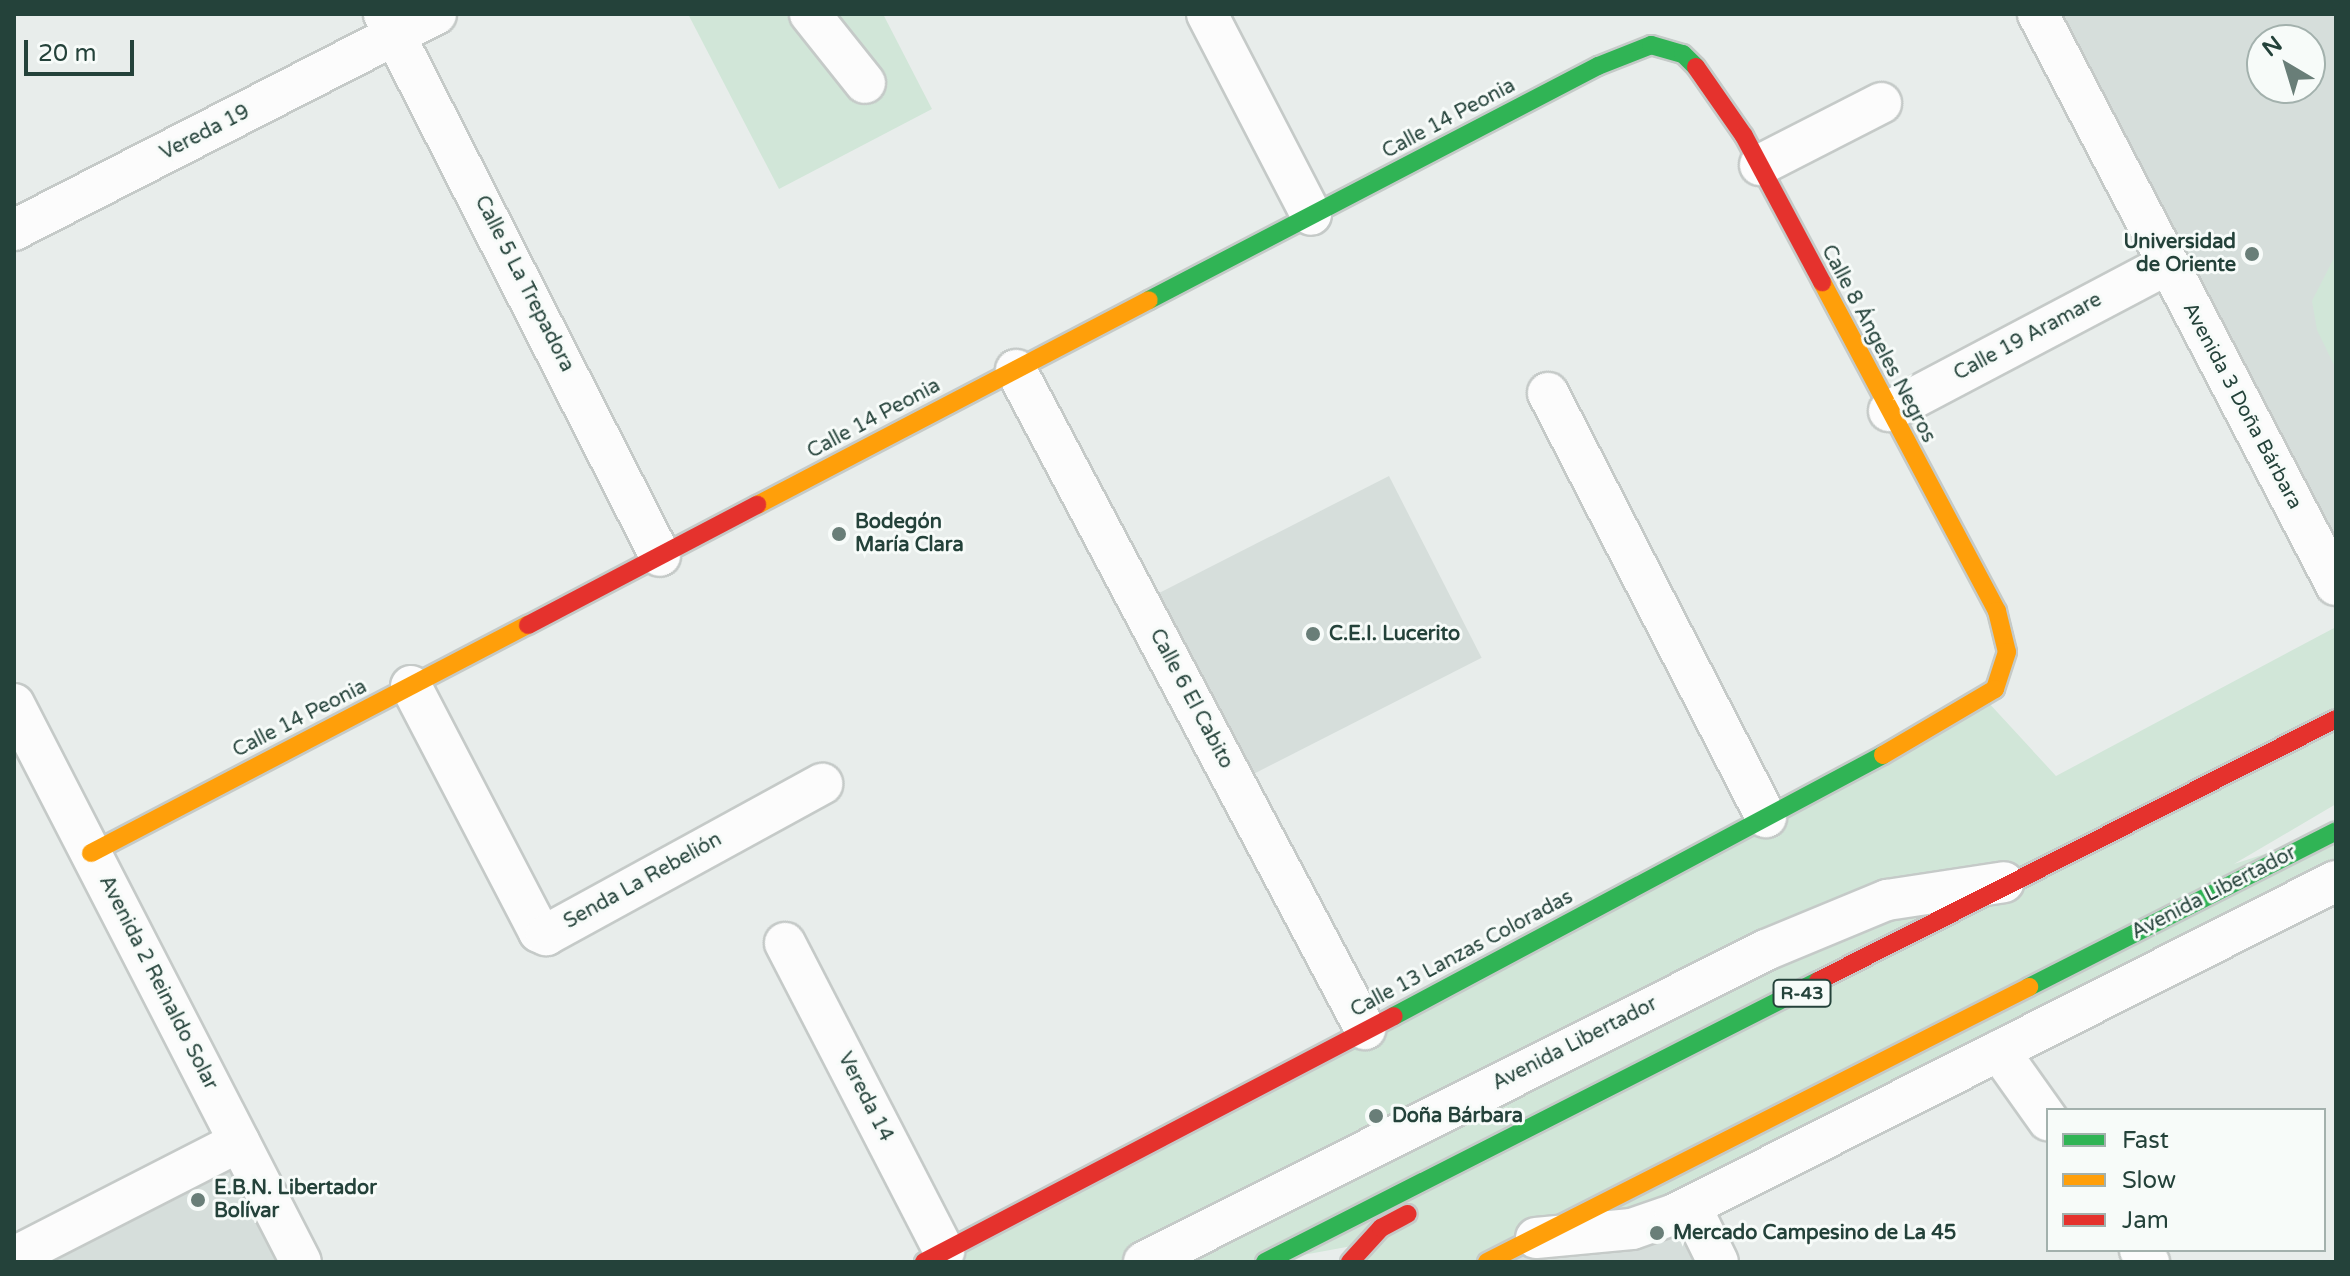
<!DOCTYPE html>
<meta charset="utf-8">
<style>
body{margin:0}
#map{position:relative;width:2350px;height:1276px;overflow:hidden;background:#e8edeb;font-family:"Varela Round",sans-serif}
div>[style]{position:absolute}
.built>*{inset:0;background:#d6dedb;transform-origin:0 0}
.green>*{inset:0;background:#d1e6d8}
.roads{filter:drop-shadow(2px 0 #c5cac8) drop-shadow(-2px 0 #c5cac8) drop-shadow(0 2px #c5cac8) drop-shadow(0 -2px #c5cac8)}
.street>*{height:40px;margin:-20px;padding:0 20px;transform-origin:20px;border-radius:20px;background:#fcfcfc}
.fast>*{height:18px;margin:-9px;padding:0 9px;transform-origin:9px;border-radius:9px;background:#30b455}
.slow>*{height:18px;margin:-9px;padding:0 9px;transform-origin:9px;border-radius:9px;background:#ff9f0a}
.jam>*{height:18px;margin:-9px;padding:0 9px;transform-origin:9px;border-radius:9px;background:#e5322d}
.dots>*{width:22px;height:22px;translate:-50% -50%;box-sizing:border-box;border:4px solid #f7fbf9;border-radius:50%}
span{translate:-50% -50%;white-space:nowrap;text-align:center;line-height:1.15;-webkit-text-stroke:6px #f7fbf9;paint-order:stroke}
.shield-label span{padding:2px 6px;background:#f7fbf9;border:2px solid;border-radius:6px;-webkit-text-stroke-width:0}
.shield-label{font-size:18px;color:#24423a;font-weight:700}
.street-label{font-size:20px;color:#24423a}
.poi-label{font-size:20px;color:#24423a;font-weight:700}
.right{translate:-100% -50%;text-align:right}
.left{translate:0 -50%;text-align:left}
.frame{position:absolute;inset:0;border:16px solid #24423a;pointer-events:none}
.legend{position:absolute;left:2046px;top:1108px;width:280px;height:144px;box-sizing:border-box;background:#f7fbf9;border:2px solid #a3b1ad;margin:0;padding:10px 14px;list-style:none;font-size:24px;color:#24423a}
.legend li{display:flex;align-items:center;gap:16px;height:40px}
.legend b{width:40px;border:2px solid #a3b1ad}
.north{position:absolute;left:2246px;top:24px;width:80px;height:80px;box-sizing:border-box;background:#f7fbf9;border:2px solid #a3b1ad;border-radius:50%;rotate:322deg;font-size:22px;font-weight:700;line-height:32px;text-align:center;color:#24423a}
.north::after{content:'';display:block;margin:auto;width:28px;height:36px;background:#697e78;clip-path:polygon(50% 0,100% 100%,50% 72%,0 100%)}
.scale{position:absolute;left:24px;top:40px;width:110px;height:36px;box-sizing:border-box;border:4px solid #24423a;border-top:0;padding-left:10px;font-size:24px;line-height:28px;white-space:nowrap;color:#24423a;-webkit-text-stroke:6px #f7fbf9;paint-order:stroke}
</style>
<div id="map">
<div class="built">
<i style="clip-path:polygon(evenodd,2044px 14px,2336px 14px,2336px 570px,2044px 14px,2262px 40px,2310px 40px,2310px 88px,2262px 88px,2262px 40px)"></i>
<i style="left:1389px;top:476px;width:204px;height:280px;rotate:63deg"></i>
<i style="clip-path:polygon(239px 1142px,301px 1262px,14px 1262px)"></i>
<i style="clip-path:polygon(1675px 1214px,1718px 1262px,1487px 1262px)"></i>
</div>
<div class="green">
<i style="clip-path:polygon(688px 14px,883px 14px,932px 109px,779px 189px)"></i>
<i style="clip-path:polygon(2336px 254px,2336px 369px,2317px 330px,2312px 301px)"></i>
<i style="clip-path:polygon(2336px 627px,2336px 804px,2234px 864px,2336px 831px,2336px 881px,1769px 1169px,1487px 1262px,1350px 1262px,1363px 1244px,1265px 1262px,1144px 1262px,1922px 890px,1139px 1262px,928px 1262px,1987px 701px,2056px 776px)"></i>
</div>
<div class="roads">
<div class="street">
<i style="left:384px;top:14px;width:608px;rotate:63.01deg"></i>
<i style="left:810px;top:14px;width:88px;rotate:51.4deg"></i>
<i style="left:1207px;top:14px;width:226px;rotate:62.6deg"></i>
<i style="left:2038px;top:14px;width:644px;rotate:62.44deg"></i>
<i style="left:1760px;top:165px;width:136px;rotate:-27.1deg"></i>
<i style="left:14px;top:230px;width:474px;rotate:-27.1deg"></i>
<i style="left:1016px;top:370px;width:746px;rotate:62.09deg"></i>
<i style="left:1548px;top:393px;width:477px;rotate:62.8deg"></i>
<i style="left:1889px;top:411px;width:315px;rotate:-27.8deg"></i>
<i style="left:411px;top:686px;width:277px;rotate:62.5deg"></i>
<i style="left:539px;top:932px;width:8px;rotate:23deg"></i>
<i style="left:546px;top:935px;width:315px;rotate:-28.7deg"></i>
<i style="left:14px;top:704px;width:627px;rotate:62.78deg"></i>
<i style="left:785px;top:943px;width:347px;rotate:62.7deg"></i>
<i style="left:1999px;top:1051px;width:85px;rotate:54.6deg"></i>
<i style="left:1691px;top:1207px;width:61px;rotate:63.9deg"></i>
<i style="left:1536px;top:1238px;width:96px;rotate:-5.4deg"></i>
<i style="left:1632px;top:1229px;width:46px;rotate:-19.2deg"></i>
<i style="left:1675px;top:1214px;width:740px;rotate:-26.74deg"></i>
<i style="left:2140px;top:1250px;width:15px;rotate:53deg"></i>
<i style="left:14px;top:1257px;width:253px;rotate:-27.1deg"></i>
<i style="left:1144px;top:1262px;width:696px;rotate:-26.64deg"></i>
<i style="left:1766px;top:950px;width:131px;rotate:-22.5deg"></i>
<i style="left:1887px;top:900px;width:118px;rotate:-8.7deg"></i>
</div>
<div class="fast">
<i style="left:1149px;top:300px;width:506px;rotate:-27.53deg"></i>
<i style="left:1598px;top:66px;width:57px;rotate:-21.6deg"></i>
<i style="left:1651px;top:45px;width:33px;rotate:16deg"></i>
<i style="left:1683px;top:54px;width:18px;rotate:45deg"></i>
<i style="left:2029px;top:987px;width:344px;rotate:-26.9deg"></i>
<i style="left:1394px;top:1016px;width:554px;rotate:-28.09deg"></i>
<i style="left:1265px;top:1262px;width:620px;rotate:-26.94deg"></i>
</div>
<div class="slow">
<i style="left:1822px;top:282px;width:373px;rotate:62deg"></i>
<i style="left:1997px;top:611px;width:42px;rotate:76.3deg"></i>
<i style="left:2007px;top:652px;width:39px;rotate:108deg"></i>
<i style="left:1995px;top:689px;width:130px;rotate:149.5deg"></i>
<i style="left:757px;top:505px;width:442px;rotate:-27.6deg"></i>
<i style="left:91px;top:853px;width:493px;rotate:-27.6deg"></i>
<i style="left:1487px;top:1262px;width:608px;rotate:-26.9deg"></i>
</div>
<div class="jam">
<i style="left:1696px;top:67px;width:84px;rotate:55.2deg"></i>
<i style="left:1744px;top:136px;width:166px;rotate:61.9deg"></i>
<i style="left:528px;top:625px;width:259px;rotate:-27.7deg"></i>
<i style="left:1818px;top:981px;width:580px;rotate:-26.83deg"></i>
<i style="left:924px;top:1262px;width:530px;rotate:-27.63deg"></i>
<i style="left:1350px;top:1262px;width:46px;rotate:-47.6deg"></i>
<i style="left:1381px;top:1228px;width:30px;rotate:-28deg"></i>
</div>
</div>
<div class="dots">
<i style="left:2252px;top:254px;background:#697e78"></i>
<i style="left:839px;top:534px;background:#697e78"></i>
<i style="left:1313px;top:634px;background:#697e78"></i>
<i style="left:1376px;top:1116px;background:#697e78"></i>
<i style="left:198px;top:1200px;background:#697e78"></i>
<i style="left:1657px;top:1233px;background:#697e78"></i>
</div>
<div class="shield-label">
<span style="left:1802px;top:993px">R-43</span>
</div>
<div class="street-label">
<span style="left:1449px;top:119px;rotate:-28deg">Calle 14 Peonia</span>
<span style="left:205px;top:133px;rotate:-27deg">Vereda 19</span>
<span style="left:524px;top:284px;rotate:63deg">Calle 5 La Trepadora</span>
<span style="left:2028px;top:337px;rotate:-28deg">Calle 19 Aramare</span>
<span style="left:1878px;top:344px;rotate:62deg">Calle 8 Ángeles Negros</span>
<span style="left:2242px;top:406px;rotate:62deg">Avenida 3 Doña Bárbara</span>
<span style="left:874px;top:419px;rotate:-28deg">Calle 14 Peonia</span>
<span style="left:1191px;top:699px;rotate:62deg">Calle 6 El Cabito</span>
<span style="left:300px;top:719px;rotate:-27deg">Calle 14 Peonia</span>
<span style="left:643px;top:881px;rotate:-29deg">Senda La Rebelión</span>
<span style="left:2214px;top:893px;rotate:-27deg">Avenida Libertador</span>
<span style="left:1462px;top:954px;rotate:-28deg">Calle 13 Lanzas Coloradas</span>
<span style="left:158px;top:983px;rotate:63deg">Avenida 2 Reinaldo Solar</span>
<span style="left:1575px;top:1044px;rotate:-27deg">Avenida Libertador</span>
<span style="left:865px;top:1097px;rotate:63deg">Vereda 14</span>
</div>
<div class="poi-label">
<span class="right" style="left:2236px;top:254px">Universidad<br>de Oriente</span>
<span class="left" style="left:855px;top:534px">Bodegón<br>María Clara</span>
<span class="left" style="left:1329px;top:634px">C.E.I. Lucerito</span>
<span class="left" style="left:1392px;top:1116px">Doña Bárbara</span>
<span class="left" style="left:214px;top:1200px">E.B.N. Libertador<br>Bolívar</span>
<span class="left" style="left:1673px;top:1233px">Mercado Campesino de La 45</span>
</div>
<div class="frame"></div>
<ul class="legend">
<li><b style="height:10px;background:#30b455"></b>Fast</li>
<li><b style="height:10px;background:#ff9f0a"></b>Slow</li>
<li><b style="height:10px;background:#e5322d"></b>Jam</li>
</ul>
<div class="north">N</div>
<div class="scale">20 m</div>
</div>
